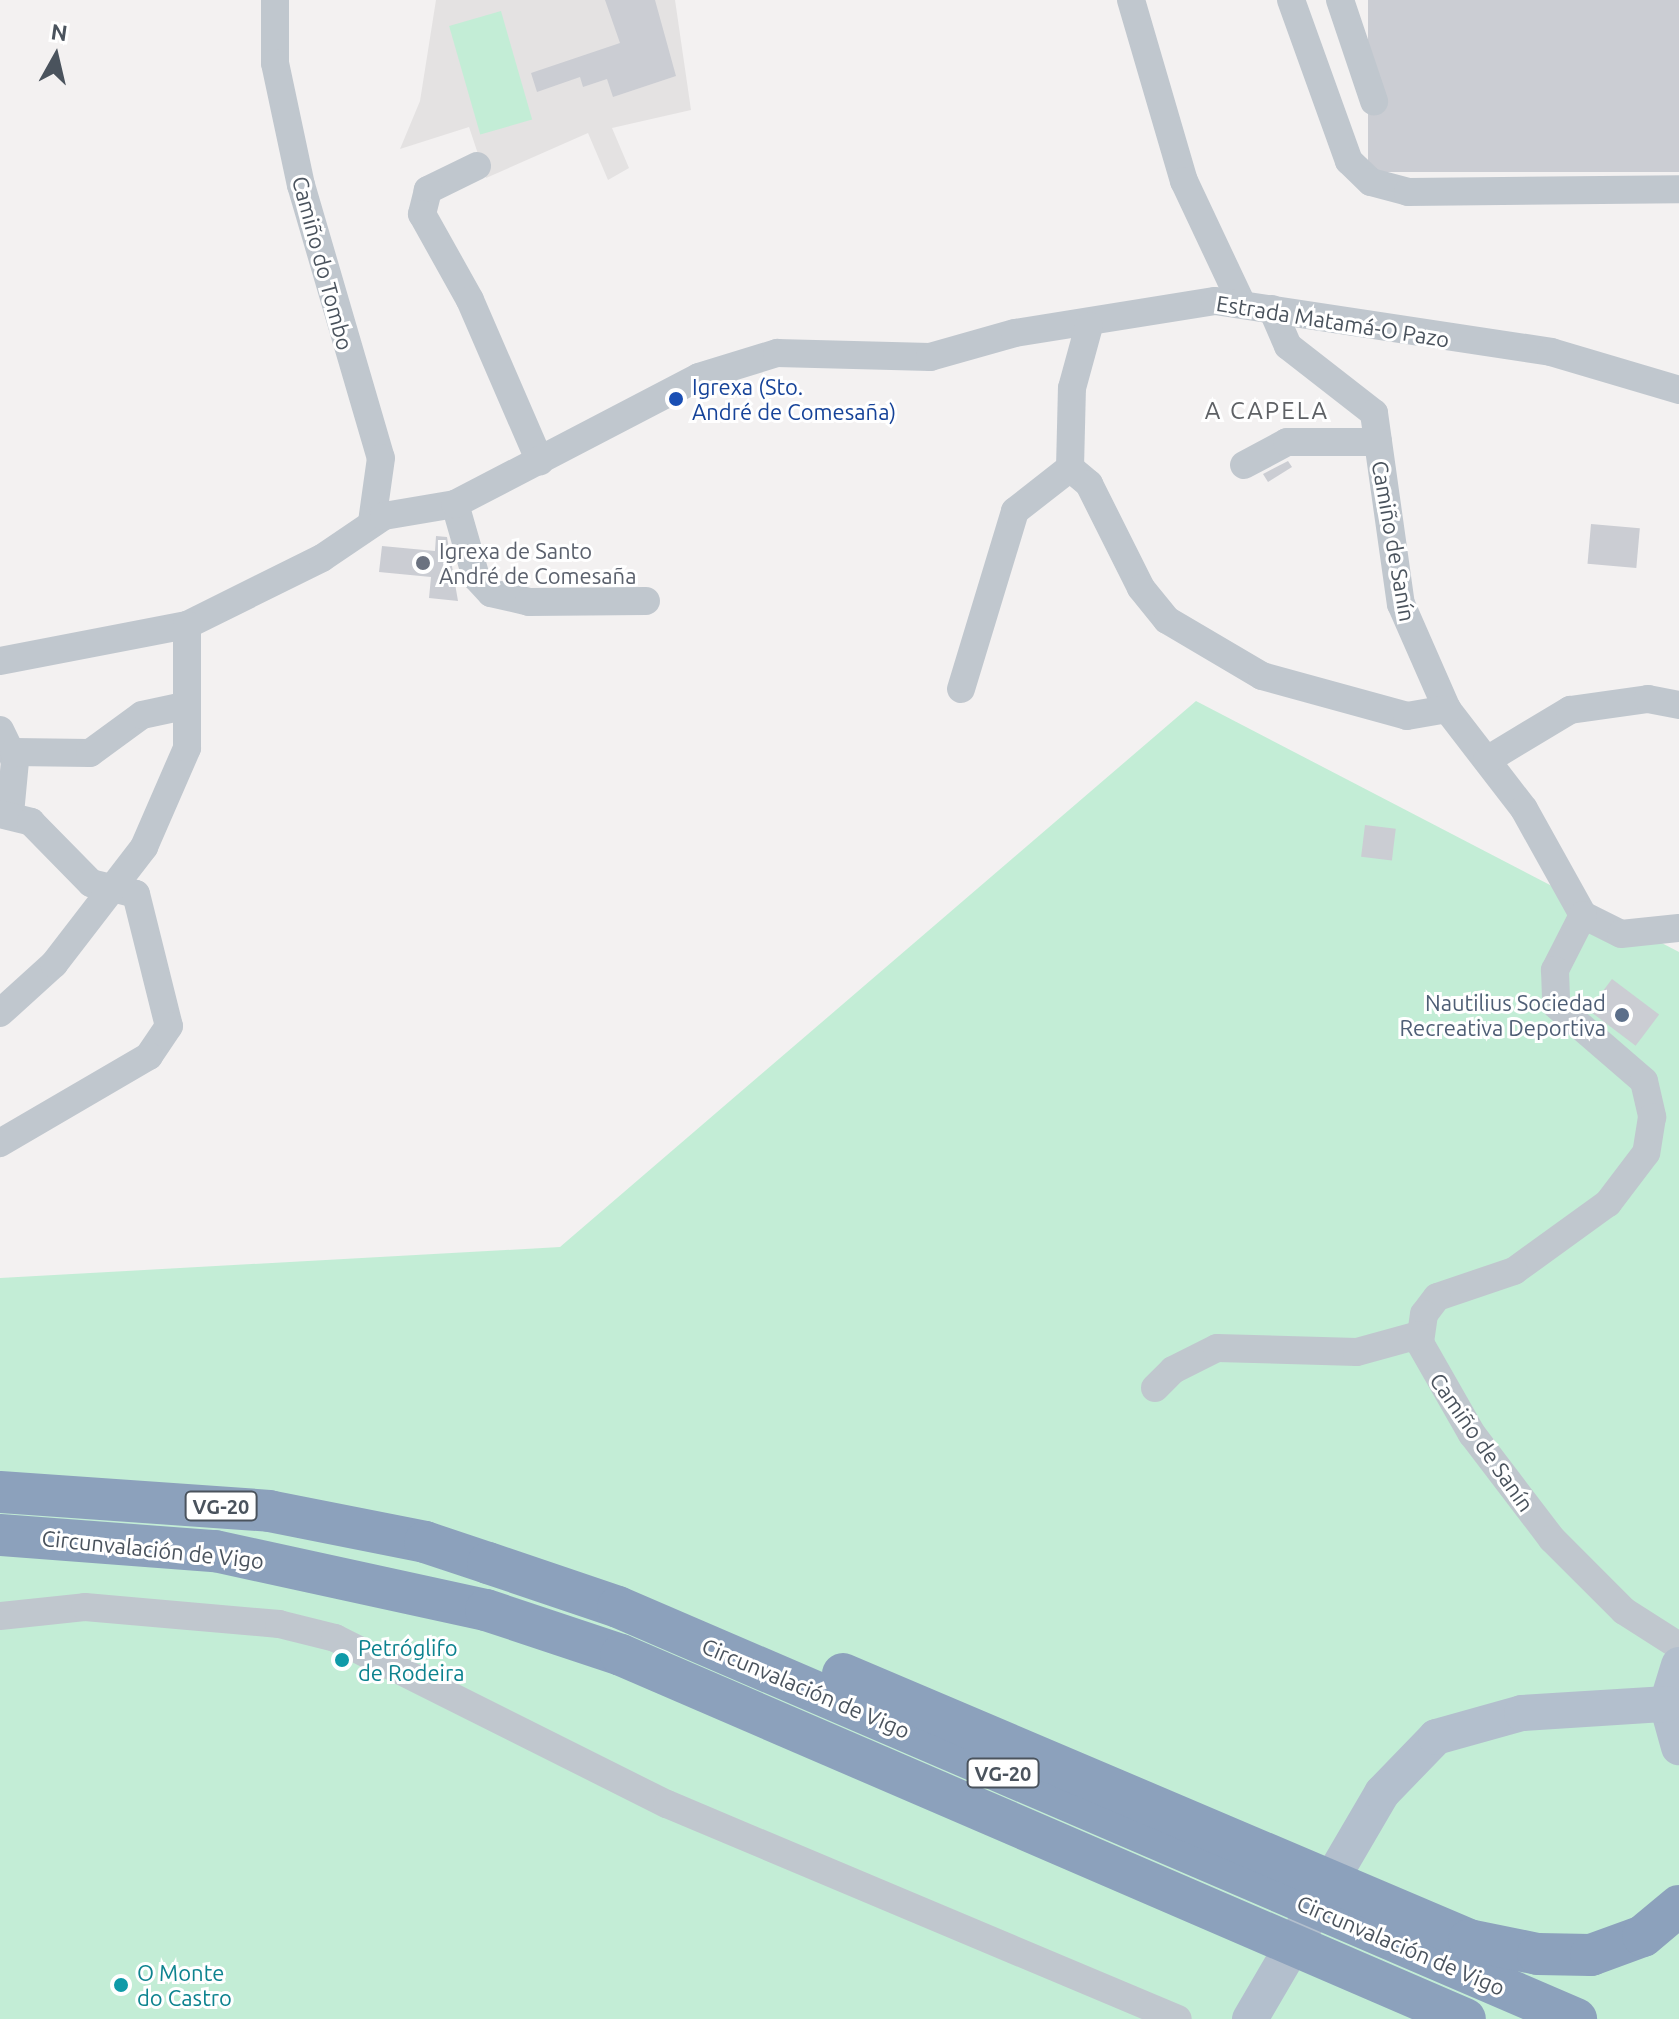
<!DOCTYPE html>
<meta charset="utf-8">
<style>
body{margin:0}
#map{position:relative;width:1679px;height:2019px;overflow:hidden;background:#f3f1f1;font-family:Ubuntu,sans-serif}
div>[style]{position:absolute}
.education>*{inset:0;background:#e4e2e2}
.green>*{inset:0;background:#c3edd6;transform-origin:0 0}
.building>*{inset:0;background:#cbcdd3;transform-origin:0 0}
.minor>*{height:28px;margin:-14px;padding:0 14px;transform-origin:14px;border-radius:14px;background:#c0c7ce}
.major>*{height:36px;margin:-18px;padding:0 18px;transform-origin:18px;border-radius:18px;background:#b3bfcd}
.highway>*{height:42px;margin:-21px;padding:0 21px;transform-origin:21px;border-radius:21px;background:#8ca1bc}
.dots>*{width:22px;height:22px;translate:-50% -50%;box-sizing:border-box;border:4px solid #fff;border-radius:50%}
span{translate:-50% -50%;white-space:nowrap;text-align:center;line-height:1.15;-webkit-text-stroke:6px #fff;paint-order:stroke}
.shield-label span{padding:2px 6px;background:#fff;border:2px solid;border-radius:6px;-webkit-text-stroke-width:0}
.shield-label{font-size:20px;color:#4a535d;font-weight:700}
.street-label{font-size:22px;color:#4a535d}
.transit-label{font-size:22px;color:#164399}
.left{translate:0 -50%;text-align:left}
.worship-label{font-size:22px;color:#5b616d}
.service-label{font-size:22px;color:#4e5e75}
.right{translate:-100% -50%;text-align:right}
.culture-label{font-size:22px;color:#0d838f}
.neighbourhood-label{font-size:24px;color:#5e6165;letter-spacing:2px}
.north{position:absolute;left:16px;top:16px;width:80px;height:80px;-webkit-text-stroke:6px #fff;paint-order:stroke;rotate:8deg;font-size:22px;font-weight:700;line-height:32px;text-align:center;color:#4a535d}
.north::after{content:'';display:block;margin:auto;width:28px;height:36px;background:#4a535d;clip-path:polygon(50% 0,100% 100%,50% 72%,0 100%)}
</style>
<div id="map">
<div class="education">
<i style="clip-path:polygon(436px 0,675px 0,691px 110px,612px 128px,629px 168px,608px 180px,588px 133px,486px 178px,469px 127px,400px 149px,420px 101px)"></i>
</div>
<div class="green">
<i style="left:501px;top:11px;width:113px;height:54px;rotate:74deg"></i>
<i style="clip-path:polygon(1196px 701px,1679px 952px,1679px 2019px,0 2019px,0 1278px,560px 1247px)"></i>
</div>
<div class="building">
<i style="clip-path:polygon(605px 0,655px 0,676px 76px,613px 97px,607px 79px,583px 87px,580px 77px,537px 92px,531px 73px,620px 43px)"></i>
<i style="left:1368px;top:0;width:311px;height:172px"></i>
<i style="clip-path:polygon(1288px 461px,1292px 467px,1268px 482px,1263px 474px)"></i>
<i style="left:1591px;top:524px;width:49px;height:40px;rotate:5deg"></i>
<i style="clip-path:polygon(436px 536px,447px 537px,458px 601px,429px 598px,431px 577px,379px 572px,382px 546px,435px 551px)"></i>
<i style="left:1365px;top:825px;width:31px;height:32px;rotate:7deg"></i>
<i style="left:1612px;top:979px;width:59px;height:39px;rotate:37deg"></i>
</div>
<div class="minor">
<i style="left:275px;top:0;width:63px;rotate:90deg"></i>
<i style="left:275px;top:63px;width:125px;rotate:78deg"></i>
<i style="left:301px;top:185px;width:284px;rotate:73.7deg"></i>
<i style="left:381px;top:458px;width:65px;rotate:98deg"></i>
<i style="left:1131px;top:0;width:189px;rotate:73.7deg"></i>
<i style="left:1184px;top:181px;width:136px;rotate:64.8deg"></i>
<i style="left:1291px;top:0;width:171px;rotate:70.2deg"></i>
<i style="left:1349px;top:161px;width:30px;rotate:44deg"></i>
<i style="left:1371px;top:182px;width:38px;rotate:15deg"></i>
<i style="left:1408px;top:192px;width:271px;rotate:-0.6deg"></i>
<i style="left:1340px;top:0;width:107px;rotate:71.4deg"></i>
<i style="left:477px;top:166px;width:55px;rotate:153.9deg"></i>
<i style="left:428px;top:190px;width:25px;rotate:104deg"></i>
<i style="left:422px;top:214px;width:98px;rotate:60.8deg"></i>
<i style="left:470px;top:300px;width:176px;rotate:66.6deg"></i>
<i style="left:1272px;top:309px;width:40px;rotate:66.6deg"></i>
<i style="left:1288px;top:346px;width:109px;rotate:37.9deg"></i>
<i style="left:1374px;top:413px;width:193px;rotate:82deg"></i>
<i style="left:1401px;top:604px;width:115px;rotate:66.3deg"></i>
<i style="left:1447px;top:709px;width:126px;rotate:52.4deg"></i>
<i style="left:1524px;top:809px;width:121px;rotate:60.9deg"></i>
<i style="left:1583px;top:915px;width:42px;rotate:26.6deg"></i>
<i style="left:1621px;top:934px;width:58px;rotate:-5.9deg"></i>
<i style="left:1244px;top:465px;width:49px;rotate:-28.1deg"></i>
<i style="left:1287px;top:442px;width:91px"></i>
<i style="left:1070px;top:468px;width:25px;rotate:40deg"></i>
<i style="left:1089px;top:484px;width:116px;rotate:63.4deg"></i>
<i style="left:1141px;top:588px;width:41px;rotate:50.9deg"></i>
<i style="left:1167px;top:620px;width:110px;rotate:30.5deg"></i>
<i style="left:1262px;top:676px;width:150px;rotate:15.4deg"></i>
<i style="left:1407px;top:716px;width:41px;rotate:-9.9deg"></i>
<i style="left:455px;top:504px;width:76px;rotate:74deg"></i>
<i style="left:476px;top:577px;width:22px;rotate:47deg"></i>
<i style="left:491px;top:593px;width:39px;rotate:13deg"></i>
<i style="left:529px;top:602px;width:117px;rotate:-0.5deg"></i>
<i style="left:0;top:661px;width:190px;rotate:-10.9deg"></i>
<i style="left:187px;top:625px;width:151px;rotate:-26.4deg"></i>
<i style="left:322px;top:558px;width:75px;rotate:-34.1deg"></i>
<i style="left:384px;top:516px;width:72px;rotate:-9.6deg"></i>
<i style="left:455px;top:504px;width:275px;rotate:-27.5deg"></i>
<i style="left:699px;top:377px;width:82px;rotate:-17.1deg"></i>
<i style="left:777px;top:353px;width:153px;rotate:1.5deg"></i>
<i style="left:930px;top:357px;width:88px;rotate:-15.8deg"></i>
<i style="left:1015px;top:333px;width:203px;rotate:-9.1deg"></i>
<i style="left:1215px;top:301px;width:340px;rotate:8.6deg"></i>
<i style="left:1551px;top:352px;width:134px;rotate:16.5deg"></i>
<i style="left:961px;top:689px;width:186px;rotate:-73.1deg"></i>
<i style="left:1015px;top:511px;width:70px;rotate:-38deg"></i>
<i style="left:1070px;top:468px;width:80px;rotate:-88.6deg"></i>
<i style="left:1072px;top:388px;width:64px;rotate:-74.7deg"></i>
<i style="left:0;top:730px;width:34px;rotate:64deg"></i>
<i style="left:15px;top:761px;width:53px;rotate:95.4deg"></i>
<i style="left:14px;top:752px;width:76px;rotate:0.8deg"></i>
<i style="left:90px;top:753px;width:64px;rotate:-36.2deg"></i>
<i style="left:142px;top:715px;width:43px;rotate:-12.1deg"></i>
<i style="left:1487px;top:760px;width:97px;rotate:-31.1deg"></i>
<i style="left:1570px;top:710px;width:79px;rotate:-8deg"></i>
<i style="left:1648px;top:699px;width:32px;rotate:11deg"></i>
<i style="left:0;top:814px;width:32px;rotate:14deg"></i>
<i style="left:31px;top:822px;width:86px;rotate:45.5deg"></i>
<i style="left:91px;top:883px;width:46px;rotate:13.7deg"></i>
<i style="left:136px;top:894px;width:136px;rotate:76deg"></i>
<i style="left:169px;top:1026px;width:36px;rotate:124deg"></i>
<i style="left:149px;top:1056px;width:173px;rotate:149.7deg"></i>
<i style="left:1583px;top:915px;width:62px;rotate:117deg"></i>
<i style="left:1555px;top:970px;width:35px;rotate:88deg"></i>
<i style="left:1556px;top:1005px;width:116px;rotate:40.8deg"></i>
<i style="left:1644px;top:1081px;width:37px;rotate:77deg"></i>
<i style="left:1652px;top:1117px;width:36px;rotate:99deg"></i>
<i style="left:1646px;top:1153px;width:63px;rotate:127.2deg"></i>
<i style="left:1608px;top:1203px;width:116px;rotate:144.1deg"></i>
<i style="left:1514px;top:1271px;width:81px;rotate:161.3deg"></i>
<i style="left:1437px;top:1297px;width:21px;rotate:127deg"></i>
<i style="left:1424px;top:1314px;width:29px;rotate:98deg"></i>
<i style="left:1420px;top:1343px;width:105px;rotate:60.3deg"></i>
<i style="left:1472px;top:1434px;width:132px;rotate:52.7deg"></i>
<i style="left:1552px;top:1539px;width:102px;rotate:45deg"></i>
<i style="left:1624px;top:1611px;width:65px;rotate:32.5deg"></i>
<i style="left:0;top:1013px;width:73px;rotate:-42.2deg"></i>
<i style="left:54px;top:964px;width:148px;rotate:-52.4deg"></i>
<i style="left:144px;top:847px;width:108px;rotate:-66.5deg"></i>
<i style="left:187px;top:748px;width:123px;rotate:-90deg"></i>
<i style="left:1155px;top:1388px;width:25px;rotate:-45deg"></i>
<i style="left:1173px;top:1370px;width:49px;rotate:-26.6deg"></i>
<i style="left:1217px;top:1348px;width:140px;rotate:1.6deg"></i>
<i style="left:1357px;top:1352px;width:64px;rotate:-15.3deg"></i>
<i style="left:0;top:1616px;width:85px;rotate:-6deg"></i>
<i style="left:85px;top:1607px;width:195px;rotate:5deg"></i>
<i style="left:279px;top:1624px;width:58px;rotate:14deg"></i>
<i style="left:335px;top:1638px;width:371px;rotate:26.6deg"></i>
<i style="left:667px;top:1804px;width:554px;rotate:22.82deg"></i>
</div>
<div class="major">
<i style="left:1679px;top:1665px;width:41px;rotate:107.1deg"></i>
<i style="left:1667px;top:1704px;width:45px;rotate:74.4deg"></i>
<i style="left:1250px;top:2019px;width:262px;rotate:-59.7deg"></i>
<i style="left:1382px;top:1793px;width:78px;rotate:-46deg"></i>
<i style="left:1436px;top:1737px;width:89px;rotate:-15.6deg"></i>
<i style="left:1522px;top:1713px;width:145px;rotate:-3.6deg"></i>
</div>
<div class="highway">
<i style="left:0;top:1492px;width:270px;rotate:4deg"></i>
<i style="left:269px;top:1511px;width:159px;rotate:11.2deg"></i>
<i style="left:425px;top:1542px;width:66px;rotate:18.4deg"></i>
<i style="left:488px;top:1563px;width:137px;rotate:18.7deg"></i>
<i style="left:618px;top:1607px;width:1043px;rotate:23.27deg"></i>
<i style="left:0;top:1535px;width:216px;rotate:4.3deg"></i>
<i style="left:215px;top:1551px;width:277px;rotate:12.3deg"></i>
<i style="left:486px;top:1610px;width:142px;rotate:18.4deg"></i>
<i style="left:621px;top:1655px;width:919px;rotate:23.33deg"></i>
<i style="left:843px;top:1674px;width:680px;rotate:23.02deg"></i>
<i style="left:1469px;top:1940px;width:70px;rotate:11.5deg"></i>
<i style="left:1538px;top:1954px;width:53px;rotate:1.1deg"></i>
<i style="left:1591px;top:1955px;width:55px;rotate:-20.1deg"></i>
<i style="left:1643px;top:1936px;width:47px;rotate:-39.8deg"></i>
</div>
<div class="dots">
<i style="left:676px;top:399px;background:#1a4fb4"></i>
<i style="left:423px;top:563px;background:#6b7280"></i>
<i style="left:1622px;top:1015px;background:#5c6f8a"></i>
<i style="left:342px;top:1660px;background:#0f9aa8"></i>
<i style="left:121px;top:1985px;background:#0f9aa8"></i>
</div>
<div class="shield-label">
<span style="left:221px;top:1506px">VG-20</span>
<span style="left:1003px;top:1773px">VG-20</span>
</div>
<div class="street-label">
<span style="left:323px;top:263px;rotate:75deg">Camiño do Tombo</span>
<span style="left:1333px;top:321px;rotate:9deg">Estrada Matamá-O Pazo</span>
<span style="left:1394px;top:541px;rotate:80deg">Camiño de Sanín</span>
<span style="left:1482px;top:1442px;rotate:55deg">Camiño de Sanín</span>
<span style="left:153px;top:1549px;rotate:6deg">Circunvalación de Vigo</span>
<span style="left:806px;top:1688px;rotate:23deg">Circunvalación de Vigo</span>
<span style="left:1401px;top:1945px;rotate:23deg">Circunvalación de Vigo</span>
</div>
<div class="transit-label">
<span class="left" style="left:692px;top:399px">Igrexa (Sto.<br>André de Comesaña)</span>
</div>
<div class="worship-label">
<span class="left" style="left:439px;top:563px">Igrexa de Santo<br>André de Comesaña</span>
</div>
<div class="service-label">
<span class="right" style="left:1606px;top:1015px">Nautilius Sociedad<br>Recreativa Deportiva</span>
</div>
<div class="culture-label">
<span class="left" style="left:358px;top:1660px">Petróglifo<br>de Rodeira</span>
<span class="left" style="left:137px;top:1985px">O Monte<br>do Castro</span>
</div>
<div class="neighbourhood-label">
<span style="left:1267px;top:411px">A CAPELA</span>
</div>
<div class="north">N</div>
</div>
